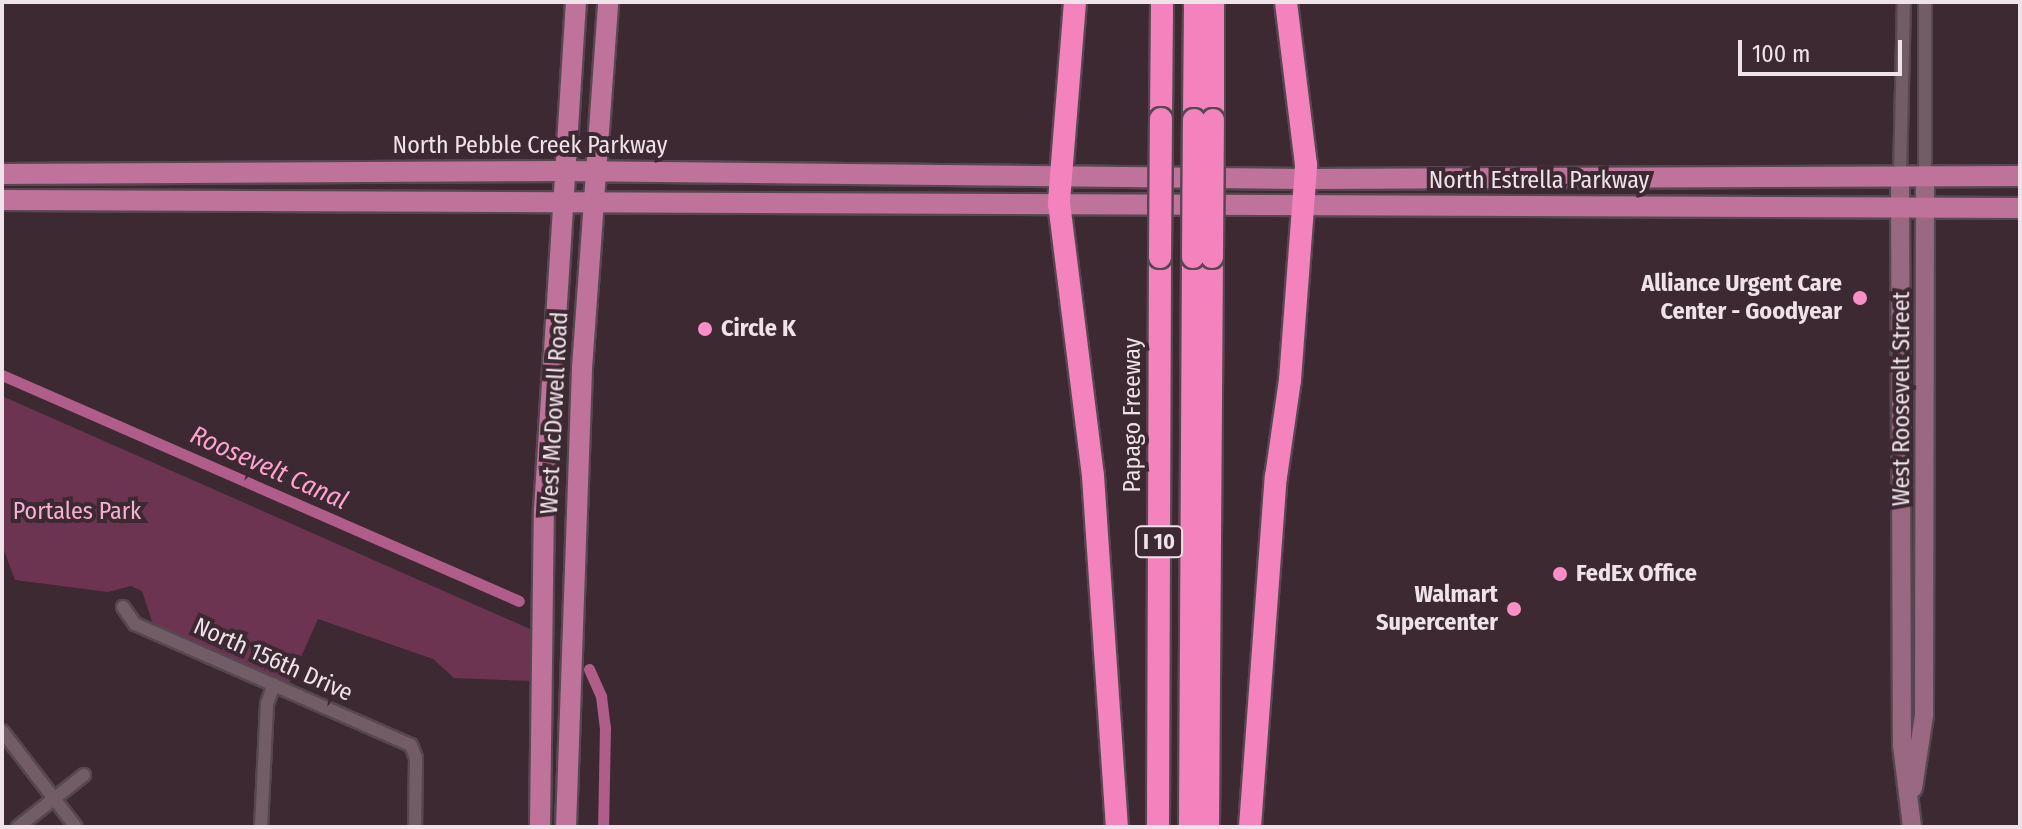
<!DOCTYPE html>
<style>
body{margin:0}
#map{position:relative;width:2022px;height:829px;overflow:hidden;background:#3c2932;font-family:"Fira Sans Condensed",sans-serif}
div>[style]{position:absolute}
.green>*{inset:0;background:#6c3451}
.canal>*{height:11px;margin:-5.5px;padding:0 5.5px;transform-origin:5.5px;border-radius:5.5px;background:#b15d89}
.roads{filter:drop-shadow(2px 0 #574750) drop-shadow(-2px 0 #574750) drop-shadow(0 2px #574750) drop-shadow(0 -2px #574750)}
.street>*{height:12px;margin:-6px;padding:0 6px;transform-origin:6px;border-radius:6px;background:#725d67}
.secondary>*{height:18px;margin:-9px;padding:0 9px;transform-origin:9px;border-radius:9px;background:#996881}
.primary>*{height:20px;margin:-10px;padding:0 10px;transform-origin:10px;border-radius:10px;background:#bf739b}
.highway>*{height:22px;margin:-11px;padding:0 11px;transform-origin:11px;border-radius:11px;background:#f382bd}
.bridges{filter:drop-shadow(2px 0 #574750) drop-shadow(-2px 0 #574750) drop-shadow(0 2px #574750) drop-shadow(0 -2px #574750)}
.highway-bridge>*{height:22px;margin:-11px;padding:0 11px;transform-origin:11px;border-radius:11px;background:#f382bd}
.dots>*{width:22px;height:22px;translate:-50% -50%;box-sizing:border-box;border:4px solid #3c2932;border-radius:50%}
span{translate:-50% -50%;white-space:nowrap;text-align:center;line-height:1.15;-webkit-text-stroke:8px #3c2932;paint-order:stroke}
.shield-label span{padding:2px 6px;background:#3c2932;border:2px solid;border-radius:6px;-webkit-text-stroke-width:0}
.shield-label{font-size:22px;color:#efe2e8;font-weight:700}
.street-label{font-size:24px;color:#efe2e8}
.poi-label{font-size:24px;color:#efe2e8;font-weight:700}
.right{translate:-100% -50%;text-align:right}
.left{translate:0 -50%;text-align:left}
.park-label{font-size:24px;color:#f6b1d2}
.water-label{font-size:26px;color:#fea3d0;font-style:italic}
.frame{position:absolute;inset:0;border:4px solid #efe2e8;pointer-events:none}
.scale{position:absolute;left:1738px;top:40px;width:164px;height:36px;box-sizing:border-box;border:4px solid #efe2e8;border-top:0;padding-left:10px;font-size:24px;line-height:28px;white-space:nowrap;color:#efe2e8;-webkit-text-stroke:6px #3c2932;paint-order:stroke}
</style>
<div id="map">
<div class="green">
<i style="clip-path:polygon(2px 396px,530px 629px,530px 681px,454px 678px,433px 659px,318px 619px,289px 684px,153px 624px,142px 591px,131px 586px,108px 592px,15px 580px,2px 545px)"></i>
</div>
<div class="canal">
<i style="left:2px;top:375px;width:564px;rotate:23.61deg"></i>
<i style="left:589px;top:669px;width:30px;rotate:66deg"></i>
<i style="left:601px;top:696px;width:31px;rotate:83deg"></i>
<i style="left:605px;top:727px;width:100px;rotate:91.1deg"></i>
</div>
<div class="roads">
<div class="street">
<i style="left:1900px;top:176px;width:174px;rotate:-88.7deg"></i>
<i style="left:1925px;top:176px;width:174px;rotate:-90deg"></i>
<i style="left:123px;top:607px;width:21px;rotate:55deg"></i>
<i style="left:135px;top:624px;width:301px;rotate:23.7deg"></i>
<i style="left:411px;top:745px;width:14px;rotate:69deg"></i>
<i style="left:416px;top:758px;width:69px;rotate:90.8deg"></i>
<i style="left:2px;top:731px;width:121px;rotate:52.4deg"></i>
<i style="left:18px;top:827px;width:84px;rotate:-38.2deg"></i>
<i style="left:261px;top:827px;width:123px;rotate:-87.2deg"></i>
<i style="left:267px;top:704px;width:21px;rotate:-71deg"></i>
</div>
<div class="secondary">
<i style="left:1900px;top:176px;width:569px;rotate:89.8deg"></i>
<i style="left:1902px;top:745px;width:83px;rotate:83deg"></i>
<i style="left:1913px;top:788px;width:74px;rotate:-81.4deg"></i>
<i style="left:1924px;top:715px;width:539px;rotate:-89.89deg"></i>
</div>
<div class="primary">
<i style="left:2px;top:174px;width:563px;rotate:-0.31deg"></i>
<i style="left:565px;top:171px;width:740px;rotate:0.62deg"></i>
<i style="left:1305px;top:179px;width:715px;rotate:-0.24deg"></i>
<i style="left:2px;top:200px;width:2018px;rotate:0.23deg"></i>
<i style="left:540px;top:827px;width:317px;rotate:-89.3deg"></i>
<i style="left:544px;top:510px;width:509px;rotate:-86.4deg"></i>
<i style="left:566px;top:827px;width:459px;rotate:-88deg"></i>
<i style="left:582px;top:368px;width:367px;rotate:-85.9deg"></i>
</div>
<div class="highway">
<i style="left:1075px;top:2px;width:202px;rotate:94.6deg"></i>
<i style="left:1059px;top:203px;width:275px;rotate:82.9deg"></i>
<i style="left:1093px;top:476px;width:352px;rotate:86.1deg"></i>
<i style="left:1161px;top:119px;width:117px;rotate:-89.5deg"></i>
<i style="left:1194px;top:120px;width:118px;rotate:-89.5deg"></i>
<i style="left:1213px;top:120px;width:118px;rotate:-90deg"></i>
<i style="left:1158px;top:827px;width:570px;rotate:-89.8deg"></i>
<i style="left:1190px;top:827px;width:570px;rotate:-89.7deg"></i>
<i style="left:1208px;top:827px;width:570px;rotate:-89.6deg"></i>
<i style="left:1250px;top:827px;width:351px;rotate:-85.8deg"></i>
<i style="left:1276px;top:477px;width:98px;rotate:-81.8deg"></i>
<i style="left:1290px;top:380px;width:216px;rotate:-85.7deg"></i>
<i style="left:1306px;top:165px;width:164px;rotate:-97deg"></i>
</div>
</div>
<div class="bridges">
<div class="highway-bridge">
<i style="left:1160px;top:257px;width:138px;rotate:-89.6deg"></i>
<i style="left:1193px;top:257px;width:137px;rotate:-89.6deg"></i>
<i style="left:1212px;top:257px;width:137px;rotate:-89.6deg"></i>
</div>
</div>
<div class="dots">
<i style="left:1860px;top:298px;background:#fa8fc6"></i>
<i style="left:705px;top:329px;background:#fa8fc6"></i>
<i style="left:1560px;top:574px;background:#fa8fc6"></i>
<i style="left:1514px;top:609px;background:#fa8fc6"></i>
</div>
<div class="shield-label">
<span style="left:1159px;top:542px">I 10</span>
</div>
<div class="street-label">
<span style="left:530px;top:146px">North Pebble Creek Parkway</span>
<span style="left:1539px;top:181px">North Estrella Parkway</span>
<span style="left:1902px;top:399px;rotate:-90deg">West Roosevelt Street</span>
<span style="left:555px;top:413px;rotate:-87deg">West McDowell Road</span>
<span style="left:1133px;top:415px;rotate:-90deg">Papago Freeway</span>
<span style="left:273px;top:660px;rotate:24deg">North 156th Drive</span>
</div>
<div class="poi-label">
<span class="right" style="left:1842px;top:298px">Alliance Urgent Care<br>Center - Goodyear</span>
<span class="left" style="left:721px;top:329px">Circle K</span>
<span class="left" style="left:1576px;top:574px">FedEx Office</span>
<span class="right" style="left:1498px;top:609px">Walmart<br>Supercenter</span>
</div>
<div class="park-label">
<span style="left:77px;top:512px">Portales Park</span>
</div>
<div class="water-label">
<span style="left:269px;top:468px;rotate:24deg">Roosevelt Canal</span>
</div>
<div class="frame"></div>
<div class="scale">100 m</div>
</div>
